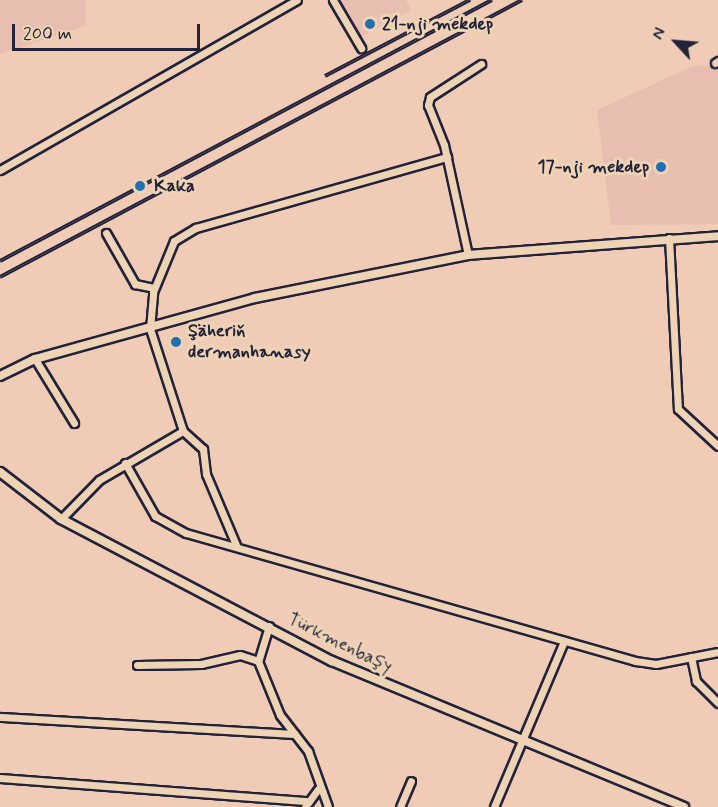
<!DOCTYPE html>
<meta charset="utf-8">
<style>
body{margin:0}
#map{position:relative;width:718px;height:807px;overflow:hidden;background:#f0cbb5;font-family:Mynerve,sans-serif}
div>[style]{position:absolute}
.built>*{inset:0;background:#e7beaf}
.roads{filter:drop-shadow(2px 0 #22223b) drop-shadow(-2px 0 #22223b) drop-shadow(0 2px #22223b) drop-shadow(0 -2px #22223b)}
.minor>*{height:7px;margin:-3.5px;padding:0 3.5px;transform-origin:3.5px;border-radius:3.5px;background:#eed3b5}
.tertiary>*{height:8px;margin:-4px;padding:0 4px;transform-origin:4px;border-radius:4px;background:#eed3b5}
.rail>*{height:4px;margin-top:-2px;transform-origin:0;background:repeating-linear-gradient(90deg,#eed3b5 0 4.5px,#22223b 0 9px);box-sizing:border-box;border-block:2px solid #22223b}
.dots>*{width:16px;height:16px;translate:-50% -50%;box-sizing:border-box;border:3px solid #eed3b5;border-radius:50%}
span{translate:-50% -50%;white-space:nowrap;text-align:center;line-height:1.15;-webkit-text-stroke:6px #eed3b5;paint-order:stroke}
.poi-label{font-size:18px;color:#22223b;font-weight:700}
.left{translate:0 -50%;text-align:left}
.right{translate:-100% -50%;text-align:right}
.street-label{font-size:18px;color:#22223b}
.north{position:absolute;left:646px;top:12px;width:60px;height:60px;-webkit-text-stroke:4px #eed3b5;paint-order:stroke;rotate:296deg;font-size:16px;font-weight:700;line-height:24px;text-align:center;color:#22223b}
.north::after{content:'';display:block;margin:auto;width:21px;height:27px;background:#22223b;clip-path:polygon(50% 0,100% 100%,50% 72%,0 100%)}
.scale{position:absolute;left:12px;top:24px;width:188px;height:27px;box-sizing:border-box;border:3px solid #22223b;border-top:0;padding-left:8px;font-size:18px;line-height:21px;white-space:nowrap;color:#22223b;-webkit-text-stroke:4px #eed3b5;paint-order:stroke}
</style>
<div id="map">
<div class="built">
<i style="clip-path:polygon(0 0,85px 0,85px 26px,0 54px)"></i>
<i style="clip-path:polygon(340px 0,406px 0,412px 10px,361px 37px)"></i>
<i style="clip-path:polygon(718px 64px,718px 224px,611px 225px,597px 110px,693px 66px)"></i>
</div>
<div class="roads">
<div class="minor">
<i style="left:333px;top:0;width:56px;rotate:59.7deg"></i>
<i style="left:715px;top:63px;width:4px;rotate:-34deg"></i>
<i style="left:0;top:170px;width:342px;rotate:-29.8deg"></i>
<i style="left:106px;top:233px;width:59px;rotate:60.4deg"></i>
<i style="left:135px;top:284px;width:19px;rotate:12deg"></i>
<i style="left:669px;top:238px;width:171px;rotate:87deg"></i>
<i style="left:678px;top:409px;width:54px;rotate:42.8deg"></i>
<i style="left:468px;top:255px;width:113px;rotate:-102.3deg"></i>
<i style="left:444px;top:145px;width:43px;rotate:-111.8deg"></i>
<i style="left:428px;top:105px;width:8px;rotate:-76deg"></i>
<i style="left:430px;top:97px;width:61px;rotate:-32.9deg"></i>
<i style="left:35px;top:359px;width:75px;rotate:58.6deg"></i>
<i style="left:183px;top:431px;width:27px;rotate:42deg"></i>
<i style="left:203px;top:449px;width:25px;rotate:83deg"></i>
<i style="left:206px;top:474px;width:77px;rotate:67.1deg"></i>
<i style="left:125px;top:463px;width:61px;rotate:60.5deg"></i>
<i style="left:155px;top:516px;width:35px;rotate:29deg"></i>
<i style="left:186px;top:533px;width:467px;rotate:15.9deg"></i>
<i style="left:635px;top:661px;width:21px;rotate:8deg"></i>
<i style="left:656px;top:664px;width:63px;rotate:-11deg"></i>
<i style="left:61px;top:519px;width:54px;rotate:-45.7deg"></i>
<i style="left:99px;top:480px;width:97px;rotate:-30.3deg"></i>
<i style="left:183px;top:431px;width:107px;rotate:-107.9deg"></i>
<i style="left:150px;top:329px;width:37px;rotate:-85deg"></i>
<i style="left:153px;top:292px;width:55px;rotate:-67.6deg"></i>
<i style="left:174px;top:241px;width:26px;rotate:-31deg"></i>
<i style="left:196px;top:228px;width:261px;rotate:-15.8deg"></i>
<i style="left:269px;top:626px;width:37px;rotate:107deg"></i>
<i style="left:258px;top:661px;width:58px;rotate:67.8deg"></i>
<i style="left:280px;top:715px;width:46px;rotate:52.1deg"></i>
<i style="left:308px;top:751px;width:59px;rotate:70.3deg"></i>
<i style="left:691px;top:657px;width:25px;rotate:78deg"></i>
<i style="left:696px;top:681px;width:31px;rotate:45deg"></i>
<i style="left:137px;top:665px;width:64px;rotate:-0.9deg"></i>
<i style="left:201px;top:664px;width:40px;rotate:-13deg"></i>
<i style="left:240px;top:655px;width:19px;rotate:18deg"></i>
<i style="left:0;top:717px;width:295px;rotate:3.3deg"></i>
<i style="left:0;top:778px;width:309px;rotate:4.3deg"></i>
<i style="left:305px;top:807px;width:22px;rotate:-54deg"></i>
<i style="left:400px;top:807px;width:28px;rotate:-67deg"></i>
<i style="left:494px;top:807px;width:180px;rotate:-67.1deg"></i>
</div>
<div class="tertiary">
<i style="left:0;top:376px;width:39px;rotate:-26deg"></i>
<i style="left:35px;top:359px;width:228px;rotate:-15.5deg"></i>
<i style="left:255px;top:298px;width:217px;rotate:-11.4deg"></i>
<i style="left:468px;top:255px;width:251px;rotate:-4.3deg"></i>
<i style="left:0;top:472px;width:77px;rotate:37.6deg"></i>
<i style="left:61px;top:519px;width:306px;rotate:27.7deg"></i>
<i style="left:332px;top:661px;width:381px;rotate:22.5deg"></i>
</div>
</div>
<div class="rail">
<i style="left:325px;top:76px;width:164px;rotate:-27.7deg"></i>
<i style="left:0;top:261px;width:557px;rotate:-27.95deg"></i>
<i style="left:0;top:277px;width:591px;rotate:-27.95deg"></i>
</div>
<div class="dots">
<i style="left:370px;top:24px;background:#1f6fb2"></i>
<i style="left:661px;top:167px;background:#1f6fb2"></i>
<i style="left:140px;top:186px;background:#1f6fb2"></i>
<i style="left:176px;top:342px;background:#1f6fb2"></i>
</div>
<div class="poi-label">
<span class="left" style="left:382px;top:24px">21-nji mekdep</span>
<span class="right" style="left:649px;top:167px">17-nji mekdep</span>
<span class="left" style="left:154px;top:186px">Kaka</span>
<span class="left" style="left:188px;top:342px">Şäheriň<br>dermanhanasy</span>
</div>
<div class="street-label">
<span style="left:340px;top:643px;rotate:26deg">Türkmenbaşy</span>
</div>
<div class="north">N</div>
<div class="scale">200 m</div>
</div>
